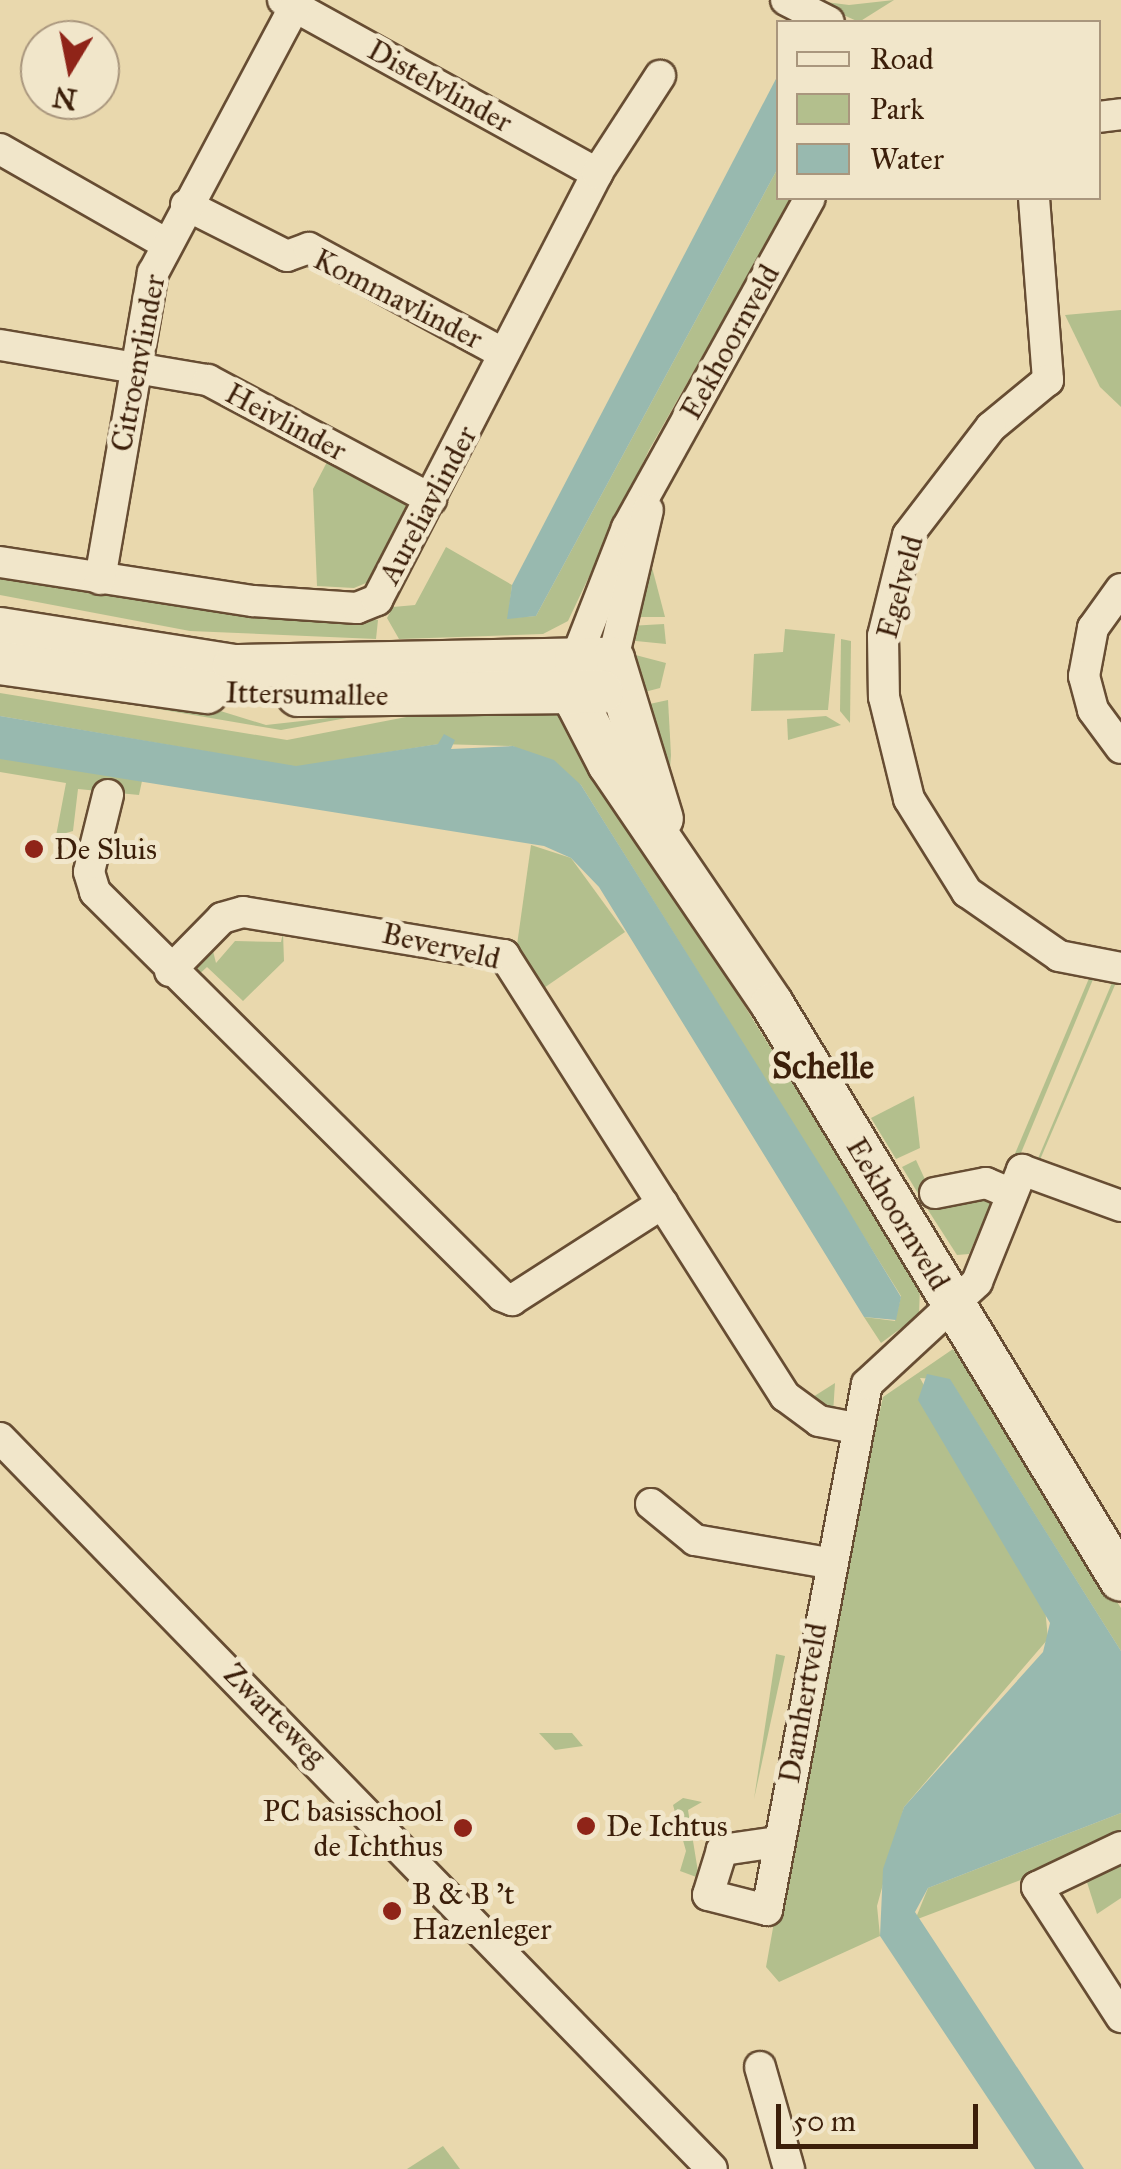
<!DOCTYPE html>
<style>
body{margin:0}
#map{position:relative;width:1121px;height:2169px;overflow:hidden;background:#e9d8ad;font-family:"IM FELL Great Primer",serif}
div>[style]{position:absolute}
.green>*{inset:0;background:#b3bf8d}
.water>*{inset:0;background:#98b9af}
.roads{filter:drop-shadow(2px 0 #674d33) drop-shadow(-2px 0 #674d33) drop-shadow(0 2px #674d33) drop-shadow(0 -2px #674d33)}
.street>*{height:30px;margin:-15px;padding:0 15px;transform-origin:15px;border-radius:15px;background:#f1e6ca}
.secondary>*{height:42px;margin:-21px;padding:0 21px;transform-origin:21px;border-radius:21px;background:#f1e6ca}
.dots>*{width:28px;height:28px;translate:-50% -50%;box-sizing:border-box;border:5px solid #f1e6ca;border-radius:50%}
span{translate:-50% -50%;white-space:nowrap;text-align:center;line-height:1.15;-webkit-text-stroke:10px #f1e6ca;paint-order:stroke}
.street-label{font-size:30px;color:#3c1f0a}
.poi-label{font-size:30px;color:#3c1f0a}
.left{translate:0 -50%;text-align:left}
.right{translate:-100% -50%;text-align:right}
.quarter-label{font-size:35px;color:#3c1f0a;font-weight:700}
.legend{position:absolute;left:776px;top:20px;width:325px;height:180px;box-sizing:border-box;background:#f1e6ca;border:2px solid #a9967d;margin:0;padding:12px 18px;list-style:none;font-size:30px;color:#3c1f0a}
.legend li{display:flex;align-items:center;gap:20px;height:50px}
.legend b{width:50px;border:2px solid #a9967d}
.north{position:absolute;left:20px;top:20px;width:100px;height:100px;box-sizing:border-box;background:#f1e6ca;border:2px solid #a9967d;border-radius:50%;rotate:190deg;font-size:28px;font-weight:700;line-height:40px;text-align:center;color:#3c1f0a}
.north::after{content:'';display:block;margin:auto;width:35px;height:45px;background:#8f2418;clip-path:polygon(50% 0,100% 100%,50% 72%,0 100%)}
.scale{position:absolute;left:776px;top:2104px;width:202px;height:45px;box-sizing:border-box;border:5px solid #3c1f0a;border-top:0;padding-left:12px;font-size:30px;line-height:35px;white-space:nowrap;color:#3c1f0a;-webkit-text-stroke:8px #f1e6ca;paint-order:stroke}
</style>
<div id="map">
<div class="green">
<i style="clip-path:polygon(810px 0,849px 5px,894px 0,859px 22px)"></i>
<i style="clip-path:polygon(778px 168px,778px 198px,792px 198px,649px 450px,568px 621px,543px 634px,399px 639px,387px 618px,393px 607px,415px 605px,446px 547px,512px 585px,508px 618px,536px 616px)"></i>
<i style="clip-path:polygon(1121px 310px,1121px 407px,1100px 387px,1065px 315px)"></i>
<i style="clip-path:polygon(328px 460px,406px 497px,412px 517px,378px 578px,354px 588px,317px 586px,313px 489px)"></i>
<i style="clip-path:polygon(649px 556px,665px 617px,631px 617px)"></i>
<i style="clip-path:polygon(0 574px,378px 620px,376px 639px,190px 631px,0 595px)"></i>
<i style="clip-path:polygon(664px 624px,666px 644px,626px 640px,629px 626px)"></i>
<i style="clip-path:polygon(785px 629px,835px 634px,828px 710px,751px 711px,754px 654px,783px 652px)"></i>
<i style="clip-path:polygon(841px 639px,851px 641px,850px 723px,840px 711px)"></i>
<i style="clip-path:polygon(624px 652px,666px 663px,660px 688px,633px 695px)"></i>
<i style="clip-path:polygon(0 682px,201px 705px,266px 725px,374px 713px,281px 730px)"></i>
<i style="clip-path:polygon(0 693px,287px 740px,427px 713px,561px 712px,920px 1287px,919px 1315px,881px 1343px,864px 1317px,895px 1321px,901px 1296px,581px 785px,513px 746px,439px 744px,296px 767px,0 716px)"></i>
<i style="clip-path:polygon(668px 700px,671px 755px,668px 796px,631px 708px)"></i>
<i style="clip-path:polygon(826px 716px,841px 725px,788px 740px,787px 719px)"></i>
<i style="clip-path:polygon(0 758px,142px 781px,139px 795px,78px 789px,73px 831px,56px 836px,66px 783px,0 772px)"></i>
<i style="clip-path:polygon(531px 845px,571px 858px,625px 932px,541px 990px,516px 952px)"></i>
<i style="clip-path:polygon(283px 933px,284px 961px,243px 1001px,207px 967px,195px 978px,191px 968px,212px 947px,216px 963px,235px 941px,281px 942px)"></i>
<i style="clip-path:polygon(1090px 976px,1094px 977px,1011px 1177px,1006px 1175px)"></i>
<i style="clip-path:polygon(1114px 978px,1118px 978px,1039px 1162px,1037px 1161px)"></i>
<i style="clip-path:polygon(914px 1096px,920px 1148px,896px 1159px,871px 1118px)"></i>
<i style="clip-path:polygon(916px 1160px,934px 1199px,925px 1205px,902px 1167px)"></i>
<i style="clip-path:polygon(994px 1197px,969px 1254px,957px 1255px,928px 1210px)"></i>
<i style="clip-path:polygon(953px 1349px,1121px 1608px,1121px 1651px,950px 1380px,920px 1378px,1045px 1608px,1048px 1639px,904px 1807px,877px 1906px,880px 1936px,779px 1982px,766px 1967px,854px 1476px,865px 1477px,883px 1397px)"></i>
<i style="clip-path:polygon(835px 1383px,833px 1413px,805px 1402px)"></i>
<i style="clip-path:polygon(776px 1654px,785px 1656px,754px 1799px)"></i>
<i style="clip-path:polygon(539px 1733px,572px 1733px,583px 1746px,555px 1750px)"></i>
<i style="clip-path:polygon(683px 1798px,702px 1802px,688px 1810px,699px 1878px,680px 1871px,686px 1851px,673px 1805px)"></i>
<i style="clip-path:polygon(1121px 1813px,1121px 1842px,915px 1920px,928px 1888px)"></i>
<i style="clip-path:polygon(1121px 1863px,1121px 1898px,1097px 1914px,1086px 1879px)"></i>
<i style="clip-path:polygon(443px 2146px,460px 2169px,407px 2169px)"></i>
</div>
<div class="water">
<i style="clip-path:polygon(778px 75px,778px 168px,536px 616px,507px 619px,512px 585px)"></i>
<i style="clip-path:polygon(0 716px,296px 766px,438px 744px,444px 734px,455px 740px,451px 749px,513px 746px,554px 760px,581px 785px,839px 1195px,901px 1297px,896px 1320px,864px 1317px,599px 887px,571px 858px,544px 846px,0 759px)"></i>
<i style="clip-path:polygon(927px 1374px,950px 1379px,1121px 1651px,1121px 1813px,928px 1888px,915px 1912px,1084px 2169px,1035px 2169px,880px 1936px,883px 1869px,904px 1807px,1043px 1652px,1050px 1623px,918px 1400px)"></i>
</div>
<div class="roads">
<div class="street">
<i style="left:283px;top:0;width:359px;rotate:28.9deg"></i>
<i style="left:786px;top:0;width:48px;rotate:27.1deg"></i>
<i style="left:1098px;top:117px;width:23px;rotate:-7deg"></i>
<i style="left:0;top:149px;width:190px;rotate:29.7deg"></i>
<i style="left:1034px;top:198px;width:183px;rotate:85.6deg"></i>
<i style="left:1048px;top:380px;width:74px;rotate:140.5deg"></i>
<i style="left:991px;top:427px;width:136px;rotate:127.5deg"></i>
<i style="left:908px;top:535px;width:104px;rotate:103.9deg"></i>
<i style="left:883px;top:636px;width:61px;rotate:89.1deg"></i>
<i style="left:884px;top:697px;width:105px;rotate:76.2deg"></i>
<i style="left:909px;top:799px;width:110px;rotate:58.1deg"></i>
<i style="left:967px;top:892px;width:112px;rotate:34.8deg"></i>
<i style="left:1059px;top:956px;width:63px;rotate:11deg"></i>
<i style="left:186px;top:205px;width:113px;rotate:26.8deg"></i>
<i style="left:287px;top:256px;width:23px;rotate:-20deg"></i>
<i style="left:309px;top:248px;width:220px;rotate:28.5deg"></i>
<i style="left:0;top:345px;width:211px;rotate:9.6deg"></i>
<i style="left:208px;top:380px;width:253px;rotate:28.1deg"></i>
<i style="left:0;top:562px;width:256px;rotate:8.8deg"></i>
<i style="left:253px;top:601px;width:104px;rotate:3.9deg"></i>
<i style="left:357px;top:608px;width:22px;rotate:-22deg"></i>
<i style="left:377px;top:600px;width:480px;rotate:-62.7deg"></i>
<i style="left:597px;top:173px;width:116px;rotate:-57deg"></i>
<i style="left:100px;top:579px;width:311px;rotate:-80.2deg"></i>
<i style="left:153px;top:273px;width:309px;rotate:-62deg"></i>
<i style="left:1121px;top:589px;width:48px;rotate:125.7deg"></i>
<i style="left:1093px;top:628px;width:49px;rotate:100.6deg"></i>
<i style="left:1084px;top:676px;width:35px;rotate:75deg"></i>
<i style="left:1093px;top:710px;width:47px;rotate:53.6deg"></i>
<i style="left:576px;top:658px;width:140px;rotate:-68.6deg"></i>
<i style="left:627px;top:528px;width:377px;rotate:-61deg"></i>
<i style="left:613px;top:659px;width:153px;rotate:-76.8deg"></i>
<i style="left:108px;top:795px;width:79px;rotate:103.9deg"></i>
<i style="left:89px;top:872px;width:21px;rotate:73deg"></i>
<i style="left:95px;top:892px;width:573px;rotate:44.79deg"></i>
<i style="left:502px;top:1296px;width:11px;rotate:22deg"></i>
<i style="left:512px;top:1300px;width:179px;rotate:-32.7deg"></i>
<i style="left:170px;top:971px;width:74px;rotate:-45.5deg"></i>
<i style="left:222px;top:918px;width:22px;rotate:-16deg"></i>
<i style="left:243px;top:912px;width:265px;rotate:9.4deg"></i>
<i style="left:504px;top:955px;width:523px;rotate:57.5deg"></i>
<i style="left:785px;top:1396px;width:42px;rotate:36.3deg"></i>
<i style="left:819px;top:1421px;width:37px;rotate:11deg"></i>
<i style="left:935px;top:1193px;width:52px;rotate:-11.1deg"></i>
<i style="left:986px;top:1183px;width:28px;rotate:23deg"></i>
<i style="left:0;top:1438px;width:1020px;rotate:45.75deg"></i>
<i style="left:651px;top:1504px;width:57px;rotate:39.3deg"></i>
<i style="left:695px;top:1540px;width:135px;rotate:9.8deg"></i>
<i style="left:777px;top:1842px;width:56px;rotate:171.7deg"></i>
<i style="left:722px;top:1850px;width:47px;rotate:107.3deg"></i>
<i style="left:708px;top:1895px;width:61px;rotate:14.3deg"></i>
<i style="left:767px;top:1910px;width:535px;rotate:-79.24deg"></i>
<i style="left:867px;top:1384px;width:150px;rotate:-42.8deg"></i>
<i style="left:977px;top:1282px;width:121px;rotate:-68.1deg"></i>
<i style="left:1022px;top:1170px;width:105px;rotate:20deg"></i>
<i style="left:1121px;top:1847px;width:93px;rotate:154.5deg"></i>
<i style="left:1037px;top:1887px;width:155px;rotate:57.1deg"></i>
<i style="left:760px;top:2067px;width:106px;rotate:74.1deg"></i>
</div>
<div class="secondary">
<i style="left:0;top:629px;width:237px;rotate:9deg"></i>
<i style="left:234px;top:666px;width:379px;rotate:-1.1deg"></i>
<i style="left:613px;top:659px;width:167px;rotate:73deg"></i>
<i style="left:576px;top:658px;width:46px;rotate:87.5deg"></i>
<i style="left:578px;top:704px;width:68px;rotate:62.7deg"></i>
<i style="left:609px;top:764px;width:290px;rotate:55.8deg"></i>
<i style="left:772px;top:1004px;width:673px;rotate:58.79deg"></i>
<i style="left:0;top:663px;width:209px;rotate:8deg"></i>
<i style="left:298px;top:695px;width:304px;rotate:-0.6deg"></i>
</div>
</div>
<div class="dots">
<i style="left:34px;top:849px;background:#8f2418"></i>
<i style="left:586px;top:1826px;background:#8f2418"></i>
<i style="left:463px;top:1828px;background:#8f2418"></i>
<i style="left:392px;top:1911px;background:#8f2418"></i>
</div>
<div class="street-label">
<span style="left:440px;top:86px;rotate:29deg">Distelvlinder</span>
<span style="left:398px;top:299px;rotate:27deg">Kommavlinder</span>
<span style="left:730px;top:342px;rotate:-61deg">Eekhoornveld</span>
<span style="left:138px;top:363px;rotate:-79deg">Citroenvlinder</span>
<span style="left:286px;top:422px;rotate:28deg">Heivlinder</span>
<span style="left:428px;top:505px;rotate:-62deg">Aureliavlinder</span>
<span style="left:900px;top:587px;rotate:-75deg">Egelveld</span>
<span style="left:307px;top:694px;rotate:1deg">Ittersumallee</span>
<span style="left:441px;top:946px;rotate:13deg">Beverveld</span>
<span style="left:898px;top:1214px;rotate:59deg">Eekhoornveld</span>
<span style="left:803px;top:1703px;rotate:-80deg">Damhertveld</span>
<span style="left:275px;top:1715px;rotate:45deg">Zwarteweg</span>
</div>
<div class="poi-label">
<span class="left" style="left:54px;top:849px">De Sluis</span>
<span class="right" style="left:443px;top:1828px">PC basisschool<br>de Ichthus</span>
<span class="left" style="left:606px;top:1826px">De Ichtus</span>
<span class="left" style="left:412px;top:1911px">B &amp; B 't<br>Hazenleger</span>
</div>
<div class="quarter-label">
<span style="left:823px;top:1067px">Schelle</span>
</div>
<ul class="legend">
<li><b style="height:12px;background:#f1e6ca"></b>Road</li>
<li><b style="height:28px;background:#b3bf8d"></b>Park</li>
<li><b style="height:28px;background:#98b9af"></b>Water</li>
</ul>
<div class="north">N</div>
<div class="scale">50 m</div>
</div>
